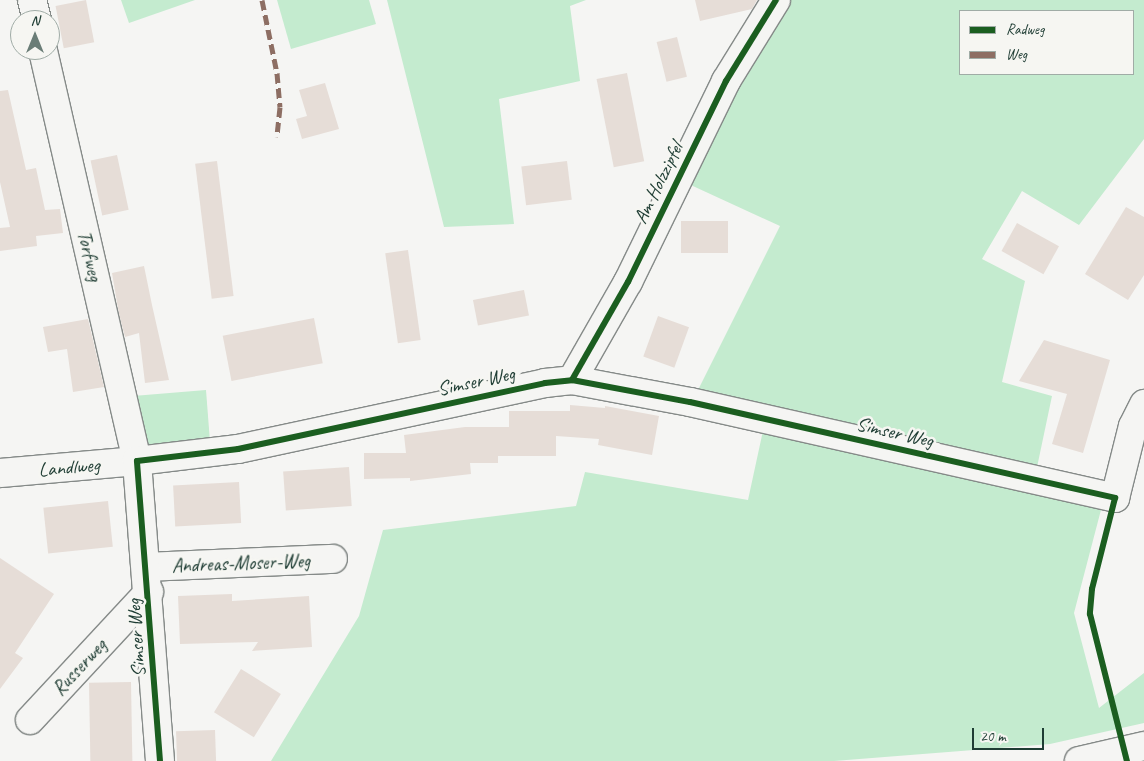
<!DOCTYPE html>
<style>
body{margin:0}
#map{position:relative;width:1144px;height:761px;overflow:hidden;background:#f5f5f3;font-family:Caveat,sans-serif}
div>[style]{position:absolute}
.green>*{inset:0;background:#c4ebcf}
.building>*{inset:0;background:#e6ddd7;transform-origin:0 0}
.roads{filter:drop-shadow(1px 0 #858a88) drop-shadow(-1px 0 #858a88) drop-shadow(0 1px #858a88) drop-shadow(0 -1px #858a88)}
.minor>*{height:28px;margin:-14px;padding:0 14px;transform-origin:14px;border-radius:14px;background:#f5f5f3}
.quiet>*{height:5px;margin-top:-2.5px;transform-origin:0;background:repeating-linear-gradient(90deg,#8d6e63 0 10px,transparent 0 15px)}
.cycleway>*{height:6px;margin:-3px;padding:0 3px;transform-origin:3px;border-radius:3px;background:#1b5e20}
span{translate:-50% -50%;white-space:nowrap;text-align:center;line-height:1.15;-webkit-text-stroke:5px #f6f6f2;paint-order:stroke}
.street-label{font-size:20px;color:#1f3d34}
.legend{position:absolute;left:959px;top:10px;width:175px;height:65px;box-sizing:border-box;background:#f6f6f2;border:1px solid #a0aca6;margin:0;padding:6px 9px;list-style:none;font-size:15px;color:#1f3d34}
.legend li{display:flex;align-items:center;gap:10px;height:25px}
.legend b{width:25px;border:1px solid #a0aca6}
.north{position:absolute;left:10px;top:10px;width:50px;height:50px;box-sizing:border-box;background:#f6f6f2;border:1px solid #a0aca6;border-radius:50%;rotate:0deg;font-size:14px;font-weight:700;line-height:20px;text-align:center;color:#1f3d34}
.north::after{content:'';display:block;margin:auto;width:18px;height:22px;background:#6a7d77;clip-path:polygon(50% 0,100% 100%,50% 72%,0 100%)}
.scale{position:absolute;left:972px;top:728px;width:72px;height:22px;box-sizing:border-box;border:2px solid #1f3d34;border-top:0;padding-left:6px;font-size:15px;line-height:18px;white-space:nowrap;color:#1f3d34;-webkit-text-stroke:4px #f6f6f2;paint-order:stroke}
</style>
<div id="map">
<div class="green">
<i style="clip-path:polygon(121px 0,195px 0,129px 23px)"></i>
<i style="clip-path:polygon(277px 0,369px 0,376px 24px,291px 49px)"></i>
<i style="clip-path:polygon(387px 0,586px 0,570px 6px,580px 81px,499px 99px,514px 224px,444px 227px)"></i>
<i style="clip-path:polygon(evenodd,783px 0,1144px 0,1144px 139px,1079px 225px,1022px 191px,982px 259px,1025px 281px,1002px 382px,1052px 396px,1036px 472px,696px 394px,780px 226px,682px 181px,783px 0,960px 11px,1133px 11px,1133px 74px,960px 74px,960px 11px)"></i>
<i style="clip-path:polygon(206px 390px,210px 442px,146px 446px,133px 396px)"></i>
<i style="clip-path:polygon(764px 426px,1102px 506px,1074px 613px,1099px 708px,1144px 673px,1144px 723px,1050px 744px,834px 761px,271px 761px,359px 616px,383px 530px,576px 506px,585px 472px,748px 500px)"></i>
</div>
<div class="building">
<i style="left:86px;top:0;width:43px;height:31px;rotate:79deg"></i>
<i style="clip-path:polygon(695px 0,757px 0,752px 9px,700px 21px)"></i>
<i style="left:677px;top:37px;width:41px;height:21px;rotate:76deg"></i>
<i style="left:627px;top:73px;width:90px;height:31px;rotate:79deg"></i>
<i style="clip-path:polygon(325px 83px,339px 129px,302px 139px,296px 119px,307px 116px,299px 90px)"></i>
<i style="clip-path:polygon(8px 90px,26px 170px,36px 168px,45px 210px,60px 209px,63px 233px,36px 236px,37px 246px,0 251px,0 228px,10px 227px,0 182px,0 91px)"></i>
<i style="left:117px;top:155px;width:56px;height:27px;rotate:78deg"></i>
<i style="left:217px;top:161px;width:136px;height:22px;rotate:83deg"></i>
<i style="left:567px;top:161px;width:39px;height:46px;rotate:83deg"></i>
<i style="clip-path:polygon(1126px 207px,1144px 217px,1144px 275px,1128px 300px,1085px 274px)"></i>
<i style="left:681px;top:221px;width:47px;height:32px"></i>
<i style="left:1017px;top:223px;width:48px;height:32px;rotate:29deg"></i>
<i style="left:408px;top:250px;width:91px;height:23px;rotate:82deg"></i>
<i style="clip-path:polygon(144px 266px,152px 305px,169px 380px,145px 383px,139px 333px,125px 337px,119px 314px,112px 273px)"></i>
<i style="left:524px;top:290px;width:26px;height:52px;rotate:79deg"></i>
<i style="left:658px;top:316px;width:33px;height:43px;rotate:20deg"></i>
<i style="left:314px;top:318px;width:46px;height:93px;rotate:79deg"></i>
<i style="clip-path:polygon(88px 319px,104px 387px,73px 392px,67px 349px,48px 352px,43px 327px)"></i>
<i style="clip-path:polygon(1044px 340px,1110px 360px,1083px 453px,1052px 444px,1067px 394px,1019px 381px)"></i>
<i style="clip-path:polygon(570px 405px,605px 408px,605px 406px,659px 416px,652px 455px,598px 445px,599px 439px,556px 436px,556px 456px,498px 456px,498px 463px,470px 463px,471px 474px,410px 481px,410px 478px,364px 479px,364px 453px,406px 453px,404px 435px,465px 427px,509px 427px,509px 411px,570px 411px)"></i>
<i style="left:349px;top:467px;width:39px;height:66px;rotate:86deg"></i>
<i style="left:239px;top:482px;width:41px;height:66px;rotate:87deg"></i>
<i style="left:108px;top:501px;width:46px;height:65px;rotate:84deg"></i>
<i style="clip-path:polygon(0 558px,54px 594px,15px 653px,23px 658px,0 689px)"></i>
<i style="clip-path:polygon(232px 594px,232px 601px,309px 596px,312px 647px,252px 651px,258px 642px,180px 644px,178px 596px)"></i>
<i style="left:241px;top:669px;width:47px;height:51px;rotate:32deg"></i>
<i style="left:131px;top:682px;width:79px;height:42px;rotate:89deg"></i>
<i style="left:215px;top:730px;width:31px;height:39px;rotate:88deg"></i>
</div>
<div class="roads">
<div class="minor">
<i style="left:32px;top:0;width:21px;rotate:76deg"></i>
<i style="left:572px;top:380px;width:113px;rotate:-60.3deg"></i>
<i style="left:628px;top:282px;width:224px;rotate:-64deg"></i>
<i style="left:726px;top:81px;width:95px;rotate:-58.3deg"></i>
<i style="left:0;top:473px;width:138px;rotate:-5deg"></i>
<i style="left:137px;top:461px;width:422px;rotate:-102.9deg"></i>
<i style="left:148px;top:567px;width:185px;rotate:-2.5deg"></i>
<i style="left:30px;top:720px;width:175px;rotate:-47.1deg"></i>
<i style="left:160px;top:761px;width:301px;rotate:-94.4deg"></i>
<i style="left:137px;top:461px;width:102px;rotate:-6.8deg"></i>
<i style="left:238px;top:449px;width:314px;rotate:-12.1deg"></i>
<i style="left:545px;top:383px;width:27px;rotate:-6deg"></i>
<i style="left:572px;top:380px;width:120px;rotate:10.6deg"></i>
<i style="left:690px;top:402px;width:436px;rotate:12.7deg"></i>
<i style="left:1115px;top:498px;width:74px;rotate:-76deg"></i>
<i style="left:1133px;top:426px;width:25px;rotate:-63deg"></i>
<i style="left:1079px;top:761px;width:67px;rotate:-13deg"></i>
</div>
</div>
<div class="quiet">
<i style="left:262px;top:0;width:75px;rotate:78.4deg"></i>
<i style="left:277px;top:73px;width:34px;rotate:85deg"></i>
<i style="left:280px;top:107px;width:30px;rotate:96deg"></i>
</div>
<div class="cycleway">
<i style="left:572px;top:380px;width:113px;rotate:-60.3deg"></i>
<i style="left:628px;top:282px;width:224px;rotate:-64deg"></i>
<i style="left:726px;top:81px;width:95px;rotate:-58.3deg"></i>
<i style="left:160px;top:761px;width:301px;rotate:-94.4deg"></i>
<i style="left:137px;top:461px;width:102px;rotate:-6.8deg"></i>
<i style="left:238px;top:449px;width:314px;rotate:-12.1deg"></i>
<i style="left:545px;top:383px;width:27px;rotate:-6deg"></i>
<i style="left:572px;top:380px;width:120px;rotate:10.6deg"></i>
<i style="left:690px;top:402px;width:436px;rotate:12.7deg"></i>
<i style="left:1115px;top:498px;width:94px;rotate:104.2deg"></i>
<i style="left:1092px;top:589px;width:25px;rotate:95deg"></i>
<i style="left:1090px;top:614px;width:152px;rotate:75.9deg"></i>
</div>
<div class="street-label">
<span style="left:658px;top:183px;rotate:-64deg">Am Holzzipfel</span>
<span style="left:90px;top:256px;rotate:77deg">Torfweg</span>
<span style="left:476px;top:381px;rotate:-12deg">Simser Weg</span>
<span style="left:895px;top:432px;rotate:13deg">Simser Weg</span>
<span style="left:69px;top:467px;rotate:-5deg">Landlweg</span>
<span style="left:241px;top:563px;rotate:-2deg">Andreas-Moser-Weg</span>
<span style="left:136px;top:638px;rotate:-94deg">Simser Weg</span>
<span style="left:79px;top:667px;rotate:-47deg">Russerweg</span>
</div>
<ul class="legend">
<li><b style="height:6px;background:#1b5e20"></b>Radweg</li>
<li><b style="height:6px;background:#8d6e63"></b>Weg</li>
</ul>
<div class="north">N</div>
<div class="scale">20 m</div>
</div>
